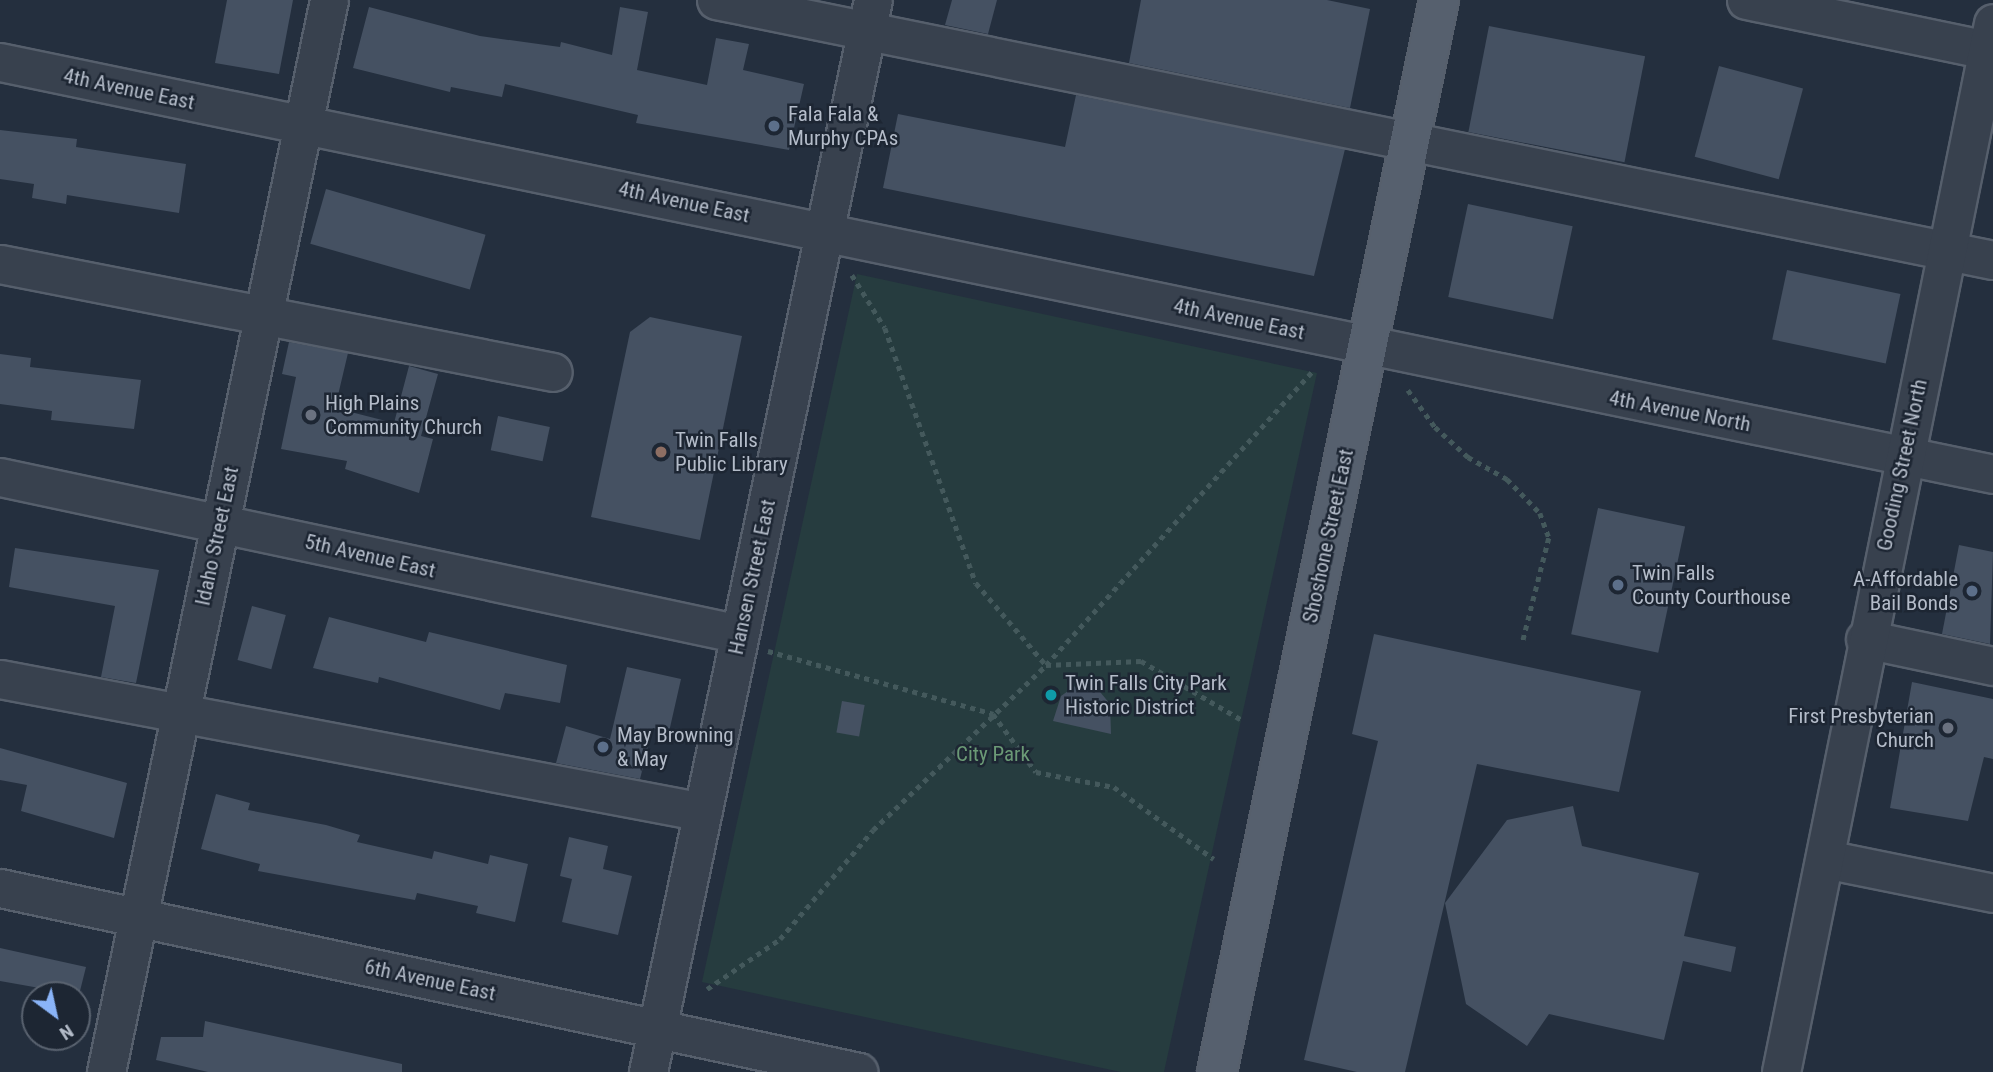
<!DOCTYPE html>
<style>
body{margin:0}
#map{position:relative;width:1993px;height:1072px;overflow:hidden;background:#242f3e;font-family:"Roboto Condensed",sans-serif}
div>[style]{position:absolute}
.green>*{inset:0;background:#263c3f}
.building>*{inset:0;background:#455162;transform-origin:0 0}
.path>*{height:4.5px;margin-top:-2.25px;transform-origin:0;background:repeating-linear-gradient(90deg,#44595c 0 5px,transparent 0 10px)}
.roads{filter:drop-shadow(2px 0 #565f6c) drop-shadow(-2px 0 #565f6c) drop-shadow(0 2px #565f6c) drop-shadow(0 -2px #565f6c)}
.minor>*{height:37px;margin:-18.5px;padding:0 18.5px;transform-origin:18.5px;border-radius:18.5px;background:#38414e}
.major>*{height:38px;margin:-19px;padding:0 19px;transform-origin:19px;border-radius:19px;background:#56606e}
.dots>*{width:19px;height:19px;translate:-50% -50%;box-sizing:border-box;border:4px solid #1d2633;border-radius:50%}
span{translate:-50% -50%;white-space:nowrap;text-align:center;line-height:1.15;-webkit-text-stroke:5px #1d2633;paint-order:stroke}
.street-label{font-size:21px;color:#b4bcc9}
.poi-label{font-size:21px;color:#b4bcc9}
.left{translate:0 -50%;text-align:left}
.right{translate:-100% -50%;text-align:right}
.park-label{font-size:21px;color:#6b9a76}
.north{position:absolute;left:21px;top:981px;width:70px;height:70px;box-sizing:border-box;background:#1d2633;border:2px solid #59626f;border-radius:50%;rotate:147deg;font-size:19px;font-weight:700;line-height:28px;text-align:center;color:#b4bcc9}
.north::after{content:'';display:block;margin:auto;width:24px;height:32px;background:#8ab4f8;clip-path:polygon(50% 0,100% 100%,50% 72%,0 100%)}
</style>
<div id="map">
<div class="green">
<i style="clip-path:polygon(857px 274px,1317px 373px,1164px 1072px,1121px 1072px,702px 982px)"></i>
</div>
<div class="building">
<i style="clip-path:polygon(227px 0,293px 0,279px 74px,215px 63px)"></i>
<i style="clip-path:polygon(952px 0,997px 0,988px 34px,945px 25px)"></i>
<i style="clip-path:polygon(1141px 0,1327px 0,1370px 9px,1350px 108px,1129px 63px)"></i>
<i style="clip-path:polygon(369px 7px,480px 36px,560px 47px,561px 42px,612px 55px,620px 7px,648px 12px,637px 70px,707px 85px,716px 38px,749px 44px,743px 70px,804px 84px,789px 150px,636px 123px,638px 115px,505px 84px,502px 97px,451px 87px,450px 92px,353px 68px)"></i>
<i style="left:1489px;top:26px;width:159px;height:108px;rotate:11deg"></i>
<i style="left:1719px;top:66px;width:87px;height:94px;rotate:15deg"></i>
<i style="clip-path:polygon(1076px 95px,1345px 149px,1314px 276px,883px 188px,898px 114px,1065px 147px)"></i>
<i style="clip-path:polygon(0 130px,77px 139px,76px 147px,186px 164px,179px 213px,67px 195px,66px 204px,32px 198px,34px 184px,0 179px)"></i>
<i style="left:326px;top:189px;width:166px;height:57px;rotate:16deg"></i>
<i style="left:1468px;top:204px;width:107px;height:95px;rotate:12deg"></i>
<i style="left:1787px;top:270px;width:116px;height:71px;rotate:12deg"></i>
<i style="clip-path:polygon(650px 317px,742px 336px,700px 540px,591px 517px,630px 332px)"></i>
<i style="clip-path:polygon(289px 342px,348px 353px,335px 408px,394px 423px,409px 366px,438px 374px,421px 436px,433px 439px,419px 493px,345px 469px,347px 461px,281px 449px,296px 377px,282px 374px)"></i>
<i style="clip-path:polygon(0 354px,31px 358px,30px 367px,141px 380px,134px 429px,51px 420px,52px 411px,0 404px)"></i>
<i style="left:498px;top:416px;width:53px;height:35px;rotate:12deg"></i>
<i style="left:1598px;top:508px;width:89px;height:129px;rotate:12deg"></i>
<i style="clip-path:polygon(1959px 545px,1993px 552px,1990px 644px,1942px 634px)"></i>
<i style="clip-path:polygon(15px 548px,159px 570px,136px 683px,101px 677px,115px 606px,9px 587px)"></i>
<i style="left:252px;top:606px;width:35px;height:56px;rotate:15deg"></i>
<i style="clip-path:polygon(329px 617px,426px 642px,429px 632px,567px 665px,560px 703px,505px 693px,500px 710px,379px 677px,378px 683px,313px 668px)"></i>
<i style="clip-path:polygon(1374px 634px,1641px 691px,1619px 792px,1477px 764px,1405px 1072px,1357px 1072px,1304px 1060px,1378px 741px,1352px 734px)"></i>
<i style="clip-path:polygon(627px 667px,681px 679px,669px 732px,653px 728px,640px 779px,556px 763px,566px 726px,610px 739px)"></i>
<i style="clip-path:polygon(1912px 682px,1993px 699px,1993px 759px,1984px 757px,1968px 821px,1890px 808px)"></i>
<i style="clip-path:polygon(1078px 684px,1096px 687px,1110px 704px,1111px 734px,1053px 721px,1061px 696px)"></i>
<i style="left:842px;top:701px;width:23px;height:32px;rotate:10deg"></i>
<i style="clip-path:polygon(0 748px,127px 783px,114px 838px,21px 811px,27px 785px,0 780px)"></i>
<i style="clip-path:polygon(216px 794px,250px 803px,248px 810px,326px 825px,360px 835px,357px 842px,432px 859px,434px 851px,488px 864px,490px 855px,528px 864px,515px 922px,476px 913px,478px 906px,417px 893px,415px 900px,258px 871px,260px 864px,201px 849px)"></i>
<i style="clip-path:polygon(1573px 806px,1582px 846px,1699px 873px,1684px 936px,1736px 947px,1731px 972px,1683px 961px,1664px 1040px,1549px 1014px,1527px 1046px,1466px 1004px,1445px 903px,1507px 820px)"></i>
<i style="clip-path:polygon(569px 837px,608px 846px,603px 869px,632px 876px,618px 935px,562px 922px,572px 879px,560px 876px)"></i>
<i style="clip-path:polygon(0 948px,86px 967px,79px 995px,0 981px)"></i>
<i style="clip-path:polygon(205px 1021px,402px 1064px,402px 1072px,208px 1072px,156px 1060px,161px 1037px,203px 1037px)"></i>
</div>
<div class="path">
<i style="left:852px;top:275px;width:62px;rotate:58.1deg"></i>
<i style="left:885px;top:328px;width:271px;rotate:70.4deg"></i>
<i style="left:976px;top:583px;width:108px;rotate:49.5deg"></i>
<i style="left:1046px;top:665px;width:95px;rotate:-2.4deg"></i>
<i style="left:1141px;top:661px;width:117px;rotate:30.3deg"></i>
<i style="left:1408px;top:390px;width:46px;rotate:53.9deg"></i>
<i style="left:1435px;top:427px;width:45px;rotate:42.3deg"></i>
<i style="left:1468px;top:457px;width:45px;rotate:29.4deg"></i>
<i style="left:1507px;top:479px;width:47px;rotate:45.9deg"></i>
<i style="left:1540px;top:513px;width:27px;rotate:70deg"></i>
<i style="left:1549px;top:538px;width:106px;rotate:104.2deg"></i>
<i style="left:768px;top:651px;width:234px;rotate:15.6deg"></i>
<i style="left:993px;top:714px;width:72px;rotate:53.4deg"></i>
<i style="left:1036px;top:772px;width:79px;rotate:10.9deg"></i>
<i style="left:1114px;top:787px;width:123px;rotate:35.8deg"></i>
<i style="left:707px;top:989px;width:88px;rotate:-34.4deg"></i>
<i style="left:780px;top:939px;width:143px;rotate:-49.5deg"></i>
<i style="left:873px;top:830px;width:239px;rotate:-43.6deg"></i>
<i style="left:1046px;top:665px;width:396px;rotate:-47.8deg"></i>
</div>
<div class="roads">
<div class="minor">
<i style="left:716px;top:0;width:1303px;rotate:11.51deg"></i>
<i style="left:1746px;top:0;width:252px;rotate:11.7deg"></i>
<i style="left:0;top:62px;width:2035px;rotate:11.68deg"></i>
<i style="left:0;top:264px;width:563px;rotate:11.05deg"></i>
<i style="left:0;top:477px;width:756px;rotate:11.98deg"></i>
<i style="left:1865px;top:639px;width:131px;rotate:11.9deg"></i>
<i style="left:0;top:679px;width:715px;rotate:10.71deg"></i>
<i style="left:1825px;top:859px;width:171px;rotate:11.4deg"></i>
<i style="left:0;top:888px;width:878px;rotate:12.09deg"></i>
<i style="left:106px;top:1072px;width:1095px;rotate:-78.25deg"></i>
<i style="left:648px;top:1072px;width:1095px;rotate:-78.15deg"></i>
<i style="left:1781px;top:1072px;width:1070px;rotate:-78.57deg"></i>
</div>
<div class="major">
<i style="left:1217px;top:1072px;width:1095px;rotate:-78.3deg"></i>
</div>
</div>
<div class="dots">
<i style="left:774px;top:126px;background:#5c6f8a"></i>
<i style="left:311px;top:415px;background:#6b7280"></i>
<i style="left:661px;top:452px;background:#8d6e63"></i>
<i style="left:1618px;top:585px;background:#5c6f8a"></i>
<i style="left:1972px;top:591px;background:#5c6f8a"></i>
<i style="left:1051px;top:695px;background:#0f9aa8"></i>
<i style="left:1948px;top:728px;background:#6b7280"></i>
<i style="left:603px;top:747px;background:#5c6f8a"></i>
</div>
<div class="street-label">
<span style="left:129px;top:89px;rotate:12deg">4th Avenue East</span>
<span style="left:684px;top:202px;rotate:12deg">4th Avenue East</span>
<span style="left:1239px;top:319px;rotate:12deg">4th Avenue East</span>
<span style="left:1680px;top:411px;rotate:11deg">4th Avenue North</span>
<span style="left:1902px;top:465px;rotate:-78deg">Gooding Street North</span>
<span style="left:217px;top:536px;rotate:-78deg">Idaho Street East</span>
<span style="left:1328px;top:536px;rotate:-78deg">Shoshone Street East</span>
<span style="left:370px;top:556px;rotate:13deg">5th Avenue East</span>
<span style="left:752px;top:577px;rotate:-78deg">Hansen Street East</span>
<span style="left:430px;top:980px;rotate:12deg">6th Avenue East</span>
</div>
<div class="poi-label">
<span class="left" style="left:788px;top:126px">Fala Fala &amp;<br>Murphy CPAs</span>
<span class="left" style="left:325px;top:415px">High Plains<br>Community Church</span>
<span class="left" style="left:675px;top:452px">Twin Falls<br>Public Library</span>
<span class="left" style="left:1632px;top:585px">Twin Falls<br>County Courthouse</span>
<span class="right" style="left:1958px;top:591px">A-Affordable<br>Bail Bonds</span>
<span class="left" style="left:1065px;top:695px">Twin Falls City Park<br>Historic District</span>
<span class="right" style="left:1934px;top:728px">First Presbyterian<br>Church</span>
<span class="left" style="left:617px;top:747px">May Browning<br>&amp; May</span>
</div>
<div class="park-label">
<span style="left:993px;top:754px">City Park</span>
</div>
<div class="north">N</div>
</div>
